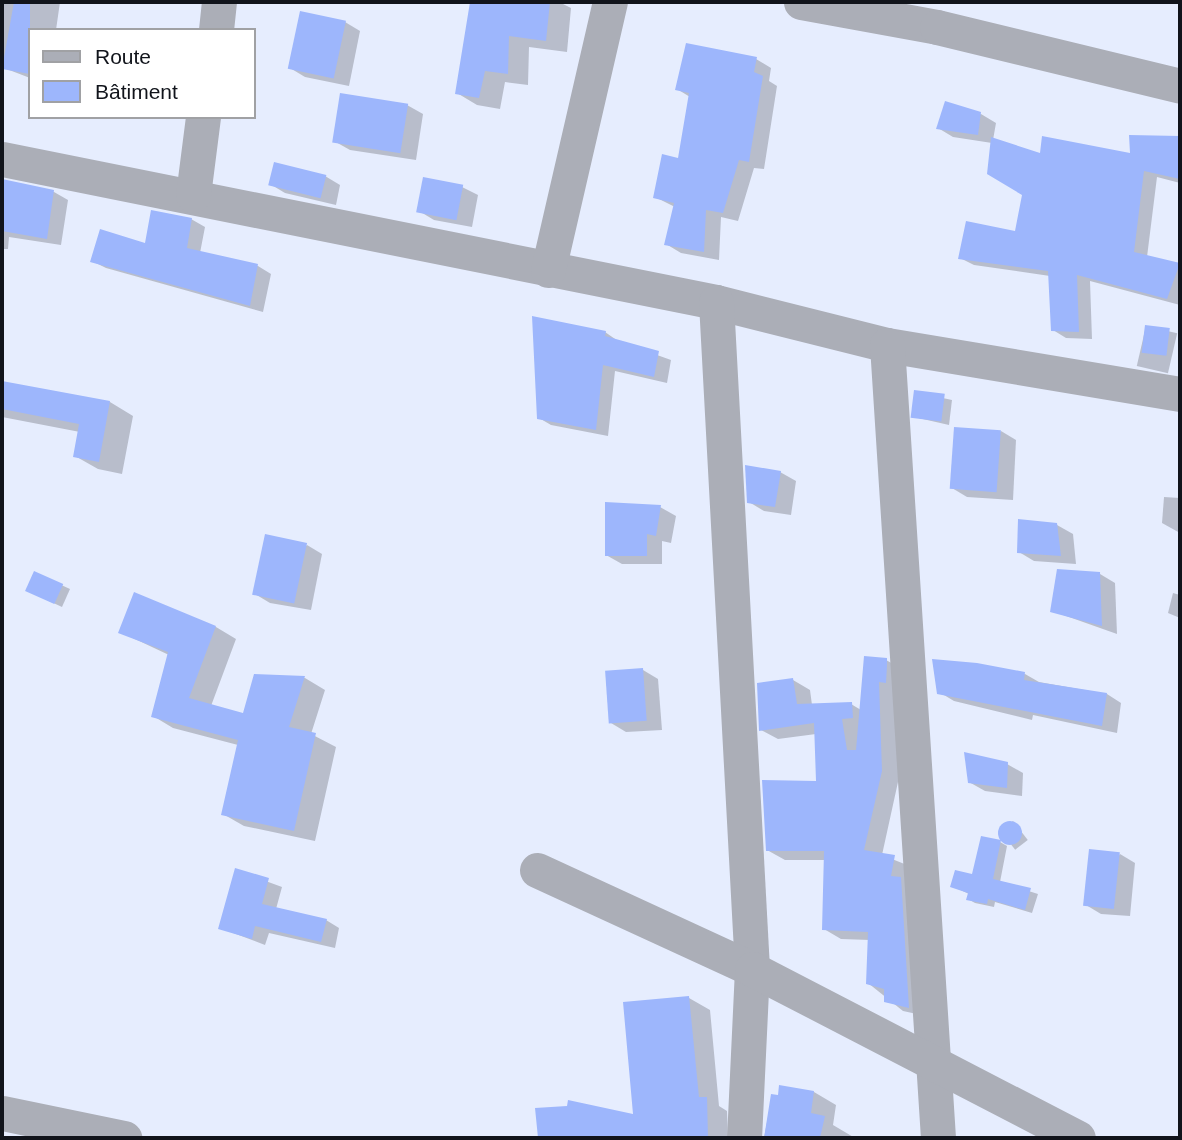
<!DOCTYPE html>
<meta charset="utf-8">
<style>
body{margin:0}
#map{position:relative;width:1182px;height:1140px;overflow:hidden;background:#e6edfe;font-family:Helvetica,sans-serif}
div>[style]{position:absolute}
.shadow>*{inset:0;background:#0003;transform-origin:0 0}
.building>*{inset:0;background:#9db6fc;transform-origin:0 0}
.round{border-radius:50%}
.minor>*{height:35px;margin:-17.5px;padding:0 17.5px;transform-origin:17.5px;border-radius:17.5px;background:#abaeb7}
span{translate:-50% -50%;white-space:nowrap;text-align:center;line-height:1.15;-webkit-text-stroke:5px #fff;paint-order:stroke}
.frame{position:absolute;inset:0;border:4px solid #11141b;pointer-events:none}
.legend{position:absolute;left:28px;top:28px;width:228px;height:91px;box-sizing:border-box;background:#fff;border:2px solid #a0a1a4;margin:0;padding:9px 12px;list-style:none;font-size:21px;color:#11141b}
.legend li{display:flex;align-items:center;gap:14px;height:35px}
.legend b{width:35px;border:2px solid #a0a1a4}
</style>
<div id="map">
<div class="shadow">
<i style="clip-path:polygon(2px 2px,60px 2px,56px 30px,30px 30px,30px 78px,4px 68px,2px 62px)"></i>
<i style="clip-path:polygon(472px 2px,559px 2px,571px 8px,567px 52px,529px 47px,528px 85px,505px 82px,500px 109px,477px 105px,457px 93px)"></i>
<i style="clip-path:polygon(345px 22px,360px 31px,349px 86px,305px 77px,290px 68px)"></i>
<i style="clip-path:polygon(756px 59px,771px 68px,769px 81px,777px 86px,764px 169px,754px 168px,738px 221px,721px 217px,719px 260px,681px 253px,666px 244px,675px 207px,655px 197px,679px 160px,690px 97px,677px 89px)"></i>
<i style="clip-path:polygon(407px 105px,423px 114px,416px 160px,350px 150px,334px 141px)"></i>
<i style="clip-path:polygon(981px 114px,996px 123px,993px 140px,1042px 155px,1131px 156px,1131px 137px,1180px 138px,1180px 183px,1157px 177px,1147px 257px,1180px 265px,1180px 305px,1090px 281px,1092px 339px,1066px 338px,1053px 330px,1050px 276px,974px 265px,960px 258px,1017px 233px,1024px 194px,992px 143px,953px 137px,938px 128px)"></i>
<i style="clip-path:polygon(325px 176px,340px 185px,336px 205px,285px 193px,270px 184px)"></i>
<i style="clip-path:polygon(2px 181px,54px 192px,68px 200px,61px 245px,9px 237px,8px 249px,2px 249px)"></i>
<i style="clip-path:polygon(462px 187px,478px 195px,472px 227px,434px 220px,419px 211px)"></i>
<i style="clip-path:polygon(191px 219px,205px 227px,200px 253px,258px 266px,271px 274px,263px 312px,106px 268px,92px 261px,147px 245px)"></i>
<i style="left:1146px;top:326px;width:32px;height:41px;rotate:13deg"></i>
<i style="clip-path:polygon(605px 332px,618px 341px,671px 360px,667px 383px,615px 371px,608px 436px,551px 425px,539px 418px)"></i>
<i style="clip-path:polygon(2px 382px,110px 402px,133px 416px,122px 474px,98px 469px,75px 456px,80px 432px,2px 417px)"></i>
<i style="clip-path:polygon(915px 392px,952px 400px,949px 425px,914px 417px)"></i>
<i style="clip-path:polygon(1001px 431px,1016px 440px,1013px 500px,967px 497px,952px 488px)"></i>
<i style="clip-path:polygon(780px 472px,796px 481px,791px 515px,764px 511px,749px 502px)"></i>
<i style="clip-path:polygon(1164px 497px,1180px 498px,1180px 533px,1162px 523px)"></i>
<i style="clip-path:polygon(660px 507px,676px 516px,671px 543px,662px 541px,662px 564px,622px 564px,606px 555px)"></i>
<i style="clip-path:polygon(1057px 525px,1073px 534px,1076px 564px,1034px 561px,1019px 552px)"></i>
<i style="clip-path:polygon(307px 545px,322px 554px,311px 610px,270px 603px,255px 594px)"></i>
<i style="clip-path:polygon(35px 573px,70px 589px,62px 607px,34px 594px)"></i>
<i style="clip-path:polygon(1100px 574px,1115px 583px,1117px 634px,1052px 611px)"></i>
<i style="clip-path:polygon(1173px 593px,1180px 595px,1180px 618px,1168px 613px)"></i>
<i style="clip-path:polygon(216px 627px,236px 639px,211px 706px,244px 715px,255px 675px,305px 678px,325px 690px,311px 734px,336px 747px,315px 841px,244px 826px,223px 814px,238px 745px,173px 728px,153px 716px,169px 655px,120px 632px)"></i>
<i style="clip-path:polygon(886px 660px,904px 670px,898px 782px,882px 855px,912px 867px,926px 1016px,903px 1011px,868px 983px,870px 940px,841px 939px,824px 929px,825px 860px,785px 860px,767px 850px,817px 783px,816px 734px,778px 739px,761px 730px,793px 680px,810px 690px,812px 705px,851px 704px,861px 710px)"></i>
<i style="clip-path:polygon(643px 670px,658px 679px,662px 730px,626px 732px,611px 723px)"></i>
<i style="clip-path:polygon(1025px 674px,1039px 682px,1107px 694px,1121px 703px,1117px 733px,1033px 715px,1032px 720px,954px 701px,939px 692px)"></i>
<i style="clip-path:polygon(1007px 764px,1023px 773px,1022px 796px,985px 791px,969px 782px)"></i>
<i style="left:1013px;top:821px;width:24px;height:16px;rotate:52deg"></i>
<i style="clip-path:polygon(1000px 842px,1007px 846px,1000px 882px,1038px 894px,1032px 913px,995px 902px,994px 907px,975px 903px,968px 899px,969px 894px,952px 886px,973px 876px)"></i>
<i style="clip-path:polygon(1120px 854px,1135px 863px,1130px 916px,1101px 914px,1086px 905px)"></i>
<i style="clip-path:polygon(236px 870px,282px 887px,276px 909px,326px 920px,339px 928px,335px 948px,269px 933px,265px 945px,220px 928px)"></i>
<i style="clip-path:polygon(689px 998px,710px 1010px,719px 1106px,727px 1111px,728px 1138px,540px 1138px,537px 1110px,635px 1116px)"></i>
<i style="clip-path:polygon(814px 1092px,836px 1105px,833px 1125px,855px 1138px,764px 1138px,772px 1096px)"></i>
</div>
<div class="building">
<i style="clip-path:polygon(14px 2px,30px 2px,30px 74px,2px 69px)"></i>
<i style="clip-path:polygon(470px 2px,550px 2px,546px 41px,509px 36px,508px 74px,485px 71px,479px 98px,455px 94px)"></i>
<i style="left:300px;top:11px;width:47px;height:59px;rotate:12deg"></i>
<i style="clip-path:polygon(686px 43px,757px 57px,754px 72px,763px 76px,749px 162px,739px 160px,723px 213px,706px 210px,704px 252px,664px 245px,674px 203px,653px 198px,662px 154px,678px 158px,689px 93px,675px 90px)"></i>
<i style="left:340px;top:93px;width:69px;height:50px;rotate:9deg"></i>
<i style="clip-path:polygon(945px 101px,981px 112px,978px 135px,936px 129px)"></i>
<i style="clip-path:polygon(1129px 135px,1180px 136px,1180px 179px,1144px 171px,1134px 252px,1180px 263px,1167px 299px,1077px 275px,1079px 332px,1051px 331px,1048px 271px,958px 259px,966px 221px,1015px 231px,1022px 195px,987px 174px,991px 137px,1040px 153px,1042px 136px,1130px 153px)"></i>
<i style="left:274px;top:162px;width:54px;height:24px;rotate:14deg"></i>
<i style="left:423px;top:177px;width:41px;height:36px;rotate:11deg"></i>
<i style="clip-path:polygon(2px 179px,54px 190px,47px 239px,2px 231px)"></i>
<i style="clip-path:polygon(151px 210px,192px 218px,187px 248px,258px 264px,250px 306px,90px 262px,100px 229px,145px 243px)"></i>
<i style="clip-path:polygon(532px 316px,606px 331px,605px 336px,659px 351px,654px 377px,603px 365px,596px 430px,537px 419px)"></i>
<i style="left:1145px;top:325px;width:25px;height:28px;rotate:7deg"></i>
<i style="clip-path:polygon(2px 381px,110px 401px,99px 462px,73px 457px,79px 424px,2px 409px)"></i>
<i style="left:914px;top:390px;width:31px;height:28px;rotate:7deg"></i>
<i style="left:954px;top:427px;width:47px;height:62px;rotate:4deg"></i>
<i style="clip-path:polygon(745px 465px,781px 471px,775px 507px,747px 503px)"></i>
<i style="clip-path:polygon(605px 502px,661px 505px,656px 536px,647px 534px,647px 556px,605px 556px)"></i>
<i style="clip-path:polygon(1018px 519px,1057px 523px,1061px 556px,1017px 553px)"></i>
<i style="left:265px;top:534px;width:43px;height:62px;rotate:12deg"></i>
<i style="clip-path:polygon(1057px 569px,1100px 572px,1102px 626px,1050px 612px)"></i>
<i style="left:34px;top:571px;width:32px;height:22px;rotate:24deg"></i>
<i style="clip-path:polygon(134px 592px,216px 626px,189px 698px,243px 713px,254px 674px,305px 676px,289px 727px,316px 733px,294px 831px,221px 815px,238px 740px,151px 717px,168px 652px,118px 633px)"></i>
<i style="clip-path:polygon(864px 656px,887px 658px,887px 665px,886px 683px,879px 682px,882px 771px,864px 850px,895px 855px,891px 876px,901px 877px,909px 1008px,884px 1002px,884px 989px,866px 984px,868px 932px,822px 930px,824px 851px,766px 851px,762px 780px,816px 781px,814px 723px,759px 731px,757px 683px,793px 678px,797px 704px,852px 702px,853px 718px,842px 719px,847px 750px,856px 750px)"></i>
<i style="clip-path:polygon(932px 659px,977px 663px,1025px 672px,1024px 680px,1107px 693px,1102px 726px,937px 694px)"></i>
<i style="left:643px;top:668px;width:53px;height:38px;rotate:86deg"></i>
<i style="clip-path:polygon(964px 752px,1008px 762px,1007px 788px,968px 783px)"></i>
<i class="round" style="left:998px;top:821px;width:24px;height:24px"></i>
<i style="clip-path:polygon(981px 836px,1001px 840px,993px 879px,1031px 888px,1025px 910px,988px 899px,987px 904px,966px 900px,968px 893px,950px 887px,955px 870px,972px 874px)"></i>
<i style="left:1089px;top:849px;width:31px;height:57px;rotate:6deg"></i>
<i style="clip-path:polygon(235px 868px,269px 878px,262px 904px,327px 919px,321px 942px,255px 926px,252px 939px,218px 929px)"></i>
<i style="clip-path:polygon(689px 996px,699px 1097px,707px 1097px,708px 1138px,538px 1138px,535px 1108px,567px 1106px,568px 1100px,633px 1114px,623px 1002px)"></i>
<i style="clip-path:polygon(779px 1085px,814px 1091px,811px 1113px,825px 1116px,820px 1138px,764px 1138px,771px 1094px,778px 1095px)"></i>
</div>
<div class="minor">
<i style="left:801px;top:2px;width:138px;rotate:10.4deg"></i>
<i style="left:937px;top:27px;width:250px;rotate:13.6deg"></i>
<i style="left:216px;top:30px;width:28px;rotate:-84deg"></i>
<i style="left:2px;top:159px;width:728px;rotate:11.33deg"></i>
<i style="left:716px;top:302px;width:176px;rotate:14.1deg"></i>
<i style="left:887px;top:345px;width:297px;rotate:9.5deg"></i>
<i style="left:193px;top:195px;width:79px;rotate:-82.7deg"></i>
<i style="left:548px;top:270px;width:275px;rotate:-77deg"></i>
<i style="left:716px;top:302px;width:668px;rotate:86.91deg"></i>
<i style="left:752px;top:969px;width:169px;rotate:92.7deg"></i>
<i style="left:887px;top:345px;width:795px;rotate:86.32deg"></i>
<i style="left:537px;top:870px;width:237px;rotate:24.7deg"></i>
<i style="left:752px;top:969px;width:367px;rotate:27.4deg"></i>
<i style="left:2px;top:1113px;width:125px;rotate:11.6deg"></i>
</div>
<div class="frame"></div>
<ul class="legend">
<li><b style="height:9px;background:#abaeb7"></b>Route</li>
<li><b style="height:19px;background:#9db6fc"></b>Bâtiment</li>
</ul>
</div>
